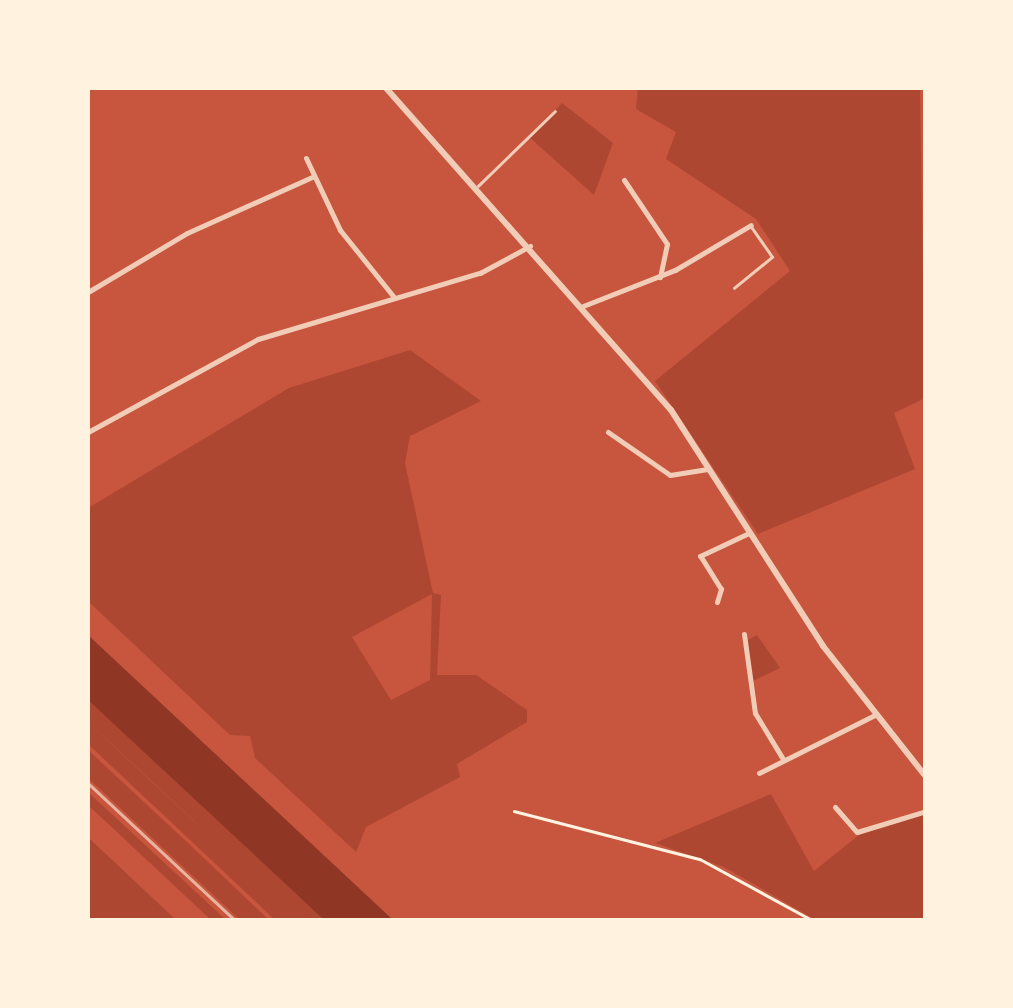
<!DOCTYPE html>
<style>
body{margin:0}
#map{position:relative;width:1013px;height:1008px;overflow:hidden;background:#c8553d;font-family:Georgia,serif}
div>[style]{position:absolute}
.green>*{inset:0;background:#ae4732;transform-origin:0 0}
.water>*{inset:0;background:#8f3625}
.path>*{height:2.5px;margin:-1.25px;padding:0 1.25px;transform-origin:1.25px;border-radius:1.25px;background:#fff3e0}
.service>*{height:2.5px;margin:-1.25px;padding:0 1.25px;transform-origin:1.25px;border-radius:1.25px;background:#f1ccb7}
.minor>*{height:5px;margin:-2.5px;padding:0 2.5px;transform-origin:2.5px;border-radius:2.5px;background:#f1ccb7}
.tertiary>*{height:6px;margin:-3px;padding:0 3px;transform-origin:3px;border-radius:3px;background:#f1ccb7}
.rail>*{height:2.5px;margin:-1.25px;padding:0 1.25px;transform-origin:1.25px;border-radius:1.25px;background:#e9b49f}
span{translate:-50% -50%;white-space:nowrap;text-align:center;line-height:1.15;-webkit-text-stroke:8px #fff3e0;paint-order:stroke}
.frame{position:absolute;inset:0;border:90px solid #fff3e0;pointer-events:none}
</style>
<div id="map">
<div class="green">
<i style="clip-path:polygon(638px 88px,920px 88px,925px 398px,894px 413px,915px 469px,758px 534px,655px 381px,790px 271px,756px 219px,666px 159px,676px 132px,636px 109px)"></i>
<i style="clip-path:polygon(562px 103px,613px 143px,594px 195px,529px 137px)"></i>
<i style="clip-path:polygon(evenodd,410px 350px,481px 401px,410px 436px,405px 463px,433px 593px,441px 595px,437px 675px,476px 675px,527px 710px,527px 722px,457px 764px,460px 777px,366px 827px,356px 852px,255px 758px,250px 736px,230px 735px,88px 601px,88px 508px,289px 388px,410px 350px,432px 594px,430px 680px,391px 700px,352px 637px,432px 594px)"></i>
<i style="clip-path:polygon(757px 635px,780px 668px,751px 682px,744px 642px)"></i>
<i style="left:88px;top:700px;width:323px;height:16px;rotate:43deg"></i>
<i style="clip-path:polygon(88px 722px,156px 786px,302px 920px,275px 920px,88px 744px)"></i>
<i style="clip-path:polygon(88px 750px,188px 843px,269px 920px,240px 920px,88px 778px)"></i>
<i style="clip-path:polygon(88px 792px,226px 920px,211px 920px,88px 805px)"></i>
<i style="clip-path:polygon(771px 794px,814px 871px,859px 835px,925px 814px,925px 920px,816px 920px,724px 867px,655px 843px)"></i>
<i style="clip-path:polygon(88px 837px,93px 842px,176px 920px,88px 920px)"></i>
</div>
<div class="water">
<i style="clip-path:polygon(88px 635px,393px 920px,324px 920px,88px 700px)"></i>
</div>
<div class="path">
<i style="left:514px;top:811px;width:192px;rotate:14.5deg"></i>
<i style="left:700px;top:859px;width:128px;rotate:28.6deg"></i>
</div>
<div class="service">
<i style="left:478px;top:186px;width:107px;rotate:-44.2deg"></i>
<i style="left:734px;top:288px;width:49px;rotate:-39.2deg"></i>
<i style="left:772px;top:257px;width:37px;rotate:-125deg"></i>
</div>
<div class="minor">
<i style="left:306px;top:158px;width:80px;rotate:64.7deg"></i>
<i style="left:340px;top:230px;width:85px;rotate:51.2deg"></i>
<i style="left:624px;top:180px;width:77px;rotate:56.1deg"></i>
<i style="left:667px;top:244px;width:34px;rotate:102deg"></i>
<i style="left:88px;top:292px;width:115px;rotate:-30.8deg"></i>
<i style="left:187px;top:233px;width:137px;rotate:-24.1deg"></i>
<i style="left:583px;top:306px;width:99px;rotate:-21.4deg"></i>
<i style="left:675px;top:270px;width:88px;rotate:-30.6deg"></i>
<i style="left:88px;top:432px;width:194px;rotate:-28.7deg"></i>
<i style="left:258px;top:339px;width:232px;rotate:-16.6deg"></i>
<i style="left:480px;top:273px;width:57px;rotate:-28.4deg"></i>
<i style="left:608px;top:432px;width:75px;rotate:34.7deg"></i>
<i style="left:670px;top:475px;width:38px;rotate:-9deg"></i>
<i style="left:717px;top:602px;width:14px;rotate:-73deg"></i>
<i style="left:721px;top:589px;width:39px;rotate:-122deg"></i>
<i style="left:700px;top:556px;width:54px;rotate:-25.1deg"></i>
<i style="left:744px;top:634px;width:80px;rotate:82.1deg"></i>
<i style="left:755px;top:713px;width:54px;rotate:58.7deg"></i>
<i style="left:759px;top:773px;width:130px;rotate:-26.6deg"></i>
<i style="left:835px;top:807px;width:33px;rotate:49deg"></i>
<i style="left:857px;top:832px;width:72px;rotate:-16.9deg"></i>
</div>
<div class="tertiary">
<i style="left:386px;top:88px;width:430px;rotate:48.5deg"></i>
<i style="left:671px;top:410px;width:281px;rotate:57.2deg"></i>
<i style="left:823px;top:646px;width:167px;rotate:51.8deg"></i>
</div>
<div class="rail">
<i style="left:88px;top:783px;width:201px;rotate:43deg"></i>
</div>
<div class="frame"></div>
</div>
